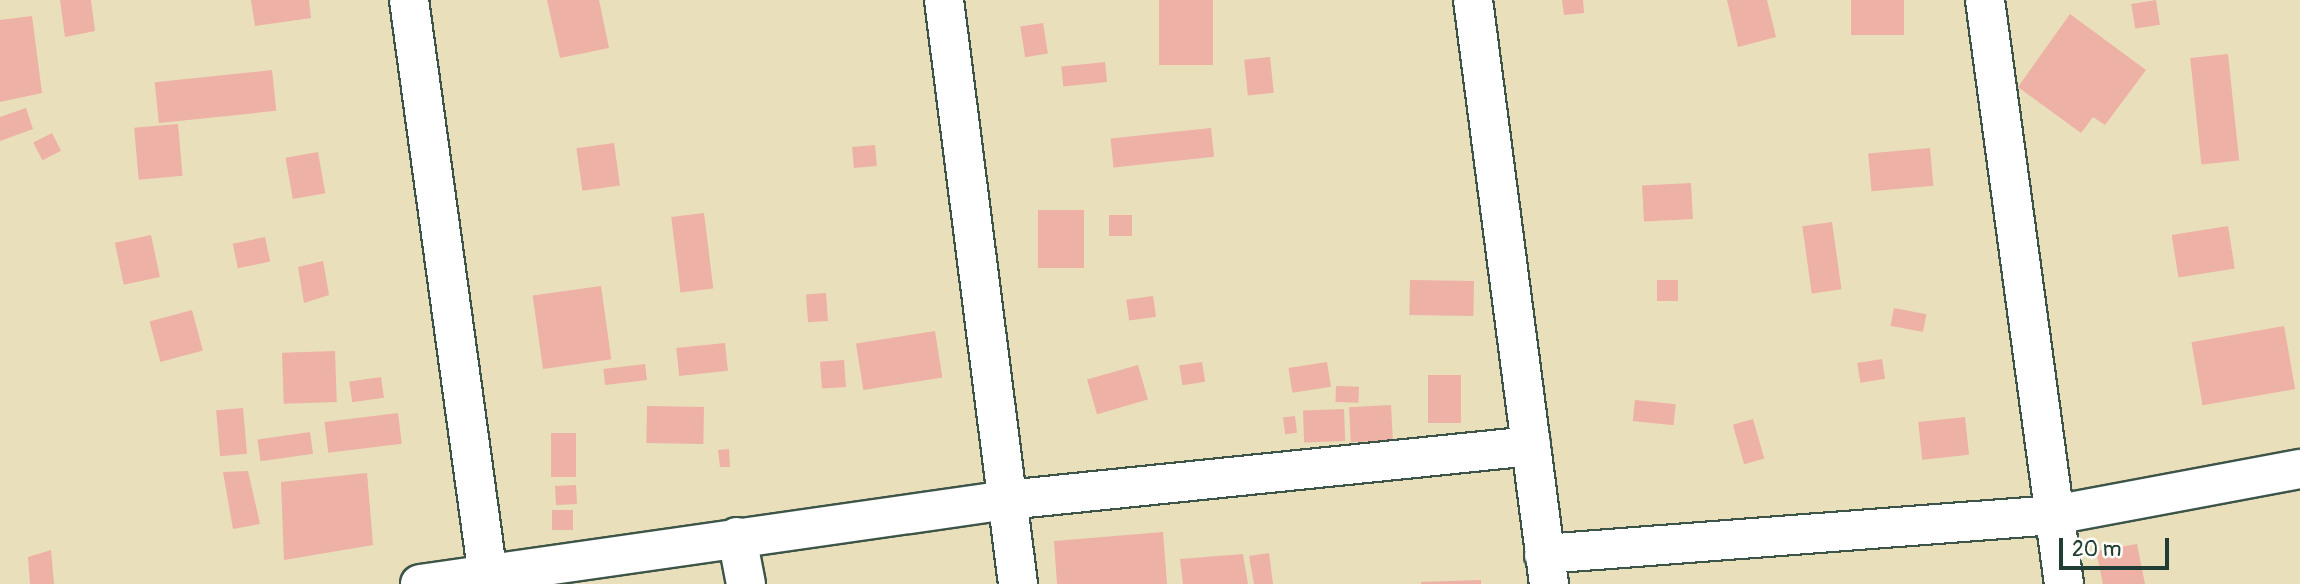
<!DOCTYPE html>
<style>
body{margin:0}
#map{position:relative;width:2300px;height:584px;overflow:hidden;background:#e9dfbb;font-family:Pangolin,sans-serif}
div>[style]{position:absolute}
.building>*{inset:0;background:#edb1a6;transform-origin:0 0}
.roads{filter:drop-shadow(2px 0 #3d5548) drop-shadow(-2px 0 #3d5548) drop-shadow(0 2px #3d5548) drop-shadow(0 -2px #3d5548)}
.minor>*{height:38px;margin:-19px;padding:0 19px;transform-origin:19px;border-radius:19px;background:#fff}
span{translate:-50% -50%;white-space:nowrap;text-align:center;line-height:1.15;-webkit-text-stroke:5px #fdfcf7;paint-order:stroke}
.scale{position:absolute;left:2059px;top:538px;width:110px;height:32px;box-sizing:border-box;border:4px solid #1f3d34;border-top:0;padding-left:9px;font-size:21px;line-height:24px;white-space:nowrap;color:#1f3d34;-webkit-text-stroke:5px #fdfcf7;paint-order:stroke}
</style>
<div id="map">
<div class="building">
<i style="clip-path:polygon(60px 0,91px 0,95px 31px,65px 37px)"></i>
<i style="clip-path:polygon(251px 0,309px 0,311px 18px,255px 26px)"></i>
<i style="clip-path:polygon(547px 0,599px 0,609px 48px,560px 58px)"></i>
<i style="left:1159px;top:0;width:54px;height:65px"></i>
<i style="clip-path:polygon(1562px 0,1583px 0,1584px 13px,1564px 15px)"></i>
<i style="clip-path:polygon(1727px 0,1767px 0,1776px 37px,1738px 47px)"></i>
<i style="left:1851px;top:0;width:53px;height:35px"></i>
<i style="left:2156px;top:0;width:25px;height:25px;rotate:81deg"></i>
<i style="clip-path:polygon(2070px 14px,2146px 70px,2105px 125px,2093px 117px,2081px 133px,2018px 87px)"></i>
<i style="clip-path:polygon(32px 16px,42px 93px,0 102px,0 20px)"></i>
<i style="left:1043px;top:23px;width:31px;height:23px;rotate:81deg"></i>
<i style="left:2228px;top:54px;width:107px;height:38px;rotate:84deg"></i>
<i style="left:1270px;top:57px;width:36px;height:26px;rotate:84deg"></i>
<i style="left:1105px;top:62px;width:20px;height:44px;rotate:84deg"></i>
<i style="left:272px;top:70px;width:41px;height:118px;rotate:84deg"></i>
<i style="clip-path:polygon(26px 108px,33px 129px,0 141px,0 117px)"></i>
<i style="left:178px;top:124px;width:52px;height:44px;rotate:85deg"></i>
<i style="left:1211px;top:128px;width:29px;height:101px;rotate:84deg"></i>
<i style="left:52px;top:133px;width:20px;height:21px;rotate:63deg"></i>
<i style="left:614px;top:143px;width:43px;height:38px;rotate:82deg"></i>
<i style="left:875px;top:145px;width:21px;height:23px;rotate:85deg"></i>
<i style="left:1930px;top:148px;width:38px;height:62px;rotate:85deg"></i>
<i style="left:318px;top:152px;width:42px;height:33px;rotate:80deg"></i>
<i style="left:1691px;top:183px;width:36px;height:49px;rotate:87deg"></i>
<i style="left:1038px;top:210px;width:46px;height:58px"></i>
<i style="left:704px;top:213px;width:76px;height:33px;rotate:83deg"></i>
<i style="left:1132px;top:215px;width:21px;height:23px;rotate:90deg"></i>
<i style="left:1832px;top:222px;width:68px;height:30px;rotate:82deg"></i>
<i style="left:2228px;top:226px;width:43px;height:57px;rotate:81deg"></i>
<i style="left:151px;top:235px;width:43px;height:37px;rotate:78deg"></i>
<i style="left:265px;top:237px;width:25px;height:33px;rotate:78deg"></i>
<i style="clip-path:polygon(323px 261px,329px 295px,304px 303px,298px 267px)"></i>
<i style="left:1410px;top:280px;width:64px;height:35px;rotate:1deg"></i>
<i style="left:1678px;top:280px;width:21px;height:21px;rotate:90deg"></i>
<i style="left:601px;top:286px;width:74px;height:69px;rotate:82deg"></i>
<i style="left:826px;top:293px;width:28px;height:20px;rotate:86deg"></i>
<i style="left:1153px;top:296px;width:21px;height:27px;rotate:82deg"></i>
<i style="left:1894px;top:308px;width:33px;height:18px;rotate:11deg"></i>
<i style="left:192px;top:310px;width:42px;height:44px;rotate:75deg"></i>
<i style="left:2284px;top:326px;width:64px;height:94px;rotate:80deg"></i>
<i style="left:935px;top:331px;width:47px;height:80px;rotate:81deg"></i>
<i style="left:725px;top:343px;width:28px;height:49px;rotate:84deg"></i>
<i style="left:335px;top:351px;width:51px;height:53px;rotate:88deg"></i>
<i style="left:1882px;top:359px;width:20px;height:25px;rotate:81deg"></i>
<i style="left:844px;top:360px;width:27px;height:24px;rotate:86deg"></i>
<i style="left:1202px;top:362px;width:20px;height:23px;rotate:81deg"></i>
<i style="left:1327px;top:362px;width:25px;height:39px;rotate:81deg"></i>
<i style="left:645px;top:364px;width:16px;height:42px;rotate:83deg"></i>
<i style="left:1138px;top:365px;width:36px;height:53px;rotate:74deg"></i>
<i style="left:1428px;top:375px;width:33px;height:48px"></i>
<i style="left:381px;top:377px;width:21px;height:32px;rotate:82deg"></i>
<i style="left:1336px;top:386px;width:23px;height:16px;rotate:2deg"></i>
<i style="left:1635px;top:400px;width:41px;height:21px;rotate:6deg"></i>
<i style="left:1391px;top:405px;width:35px;height:42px;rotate:87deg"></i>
<i style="left:647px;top:406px;width:57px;height:37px;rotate:1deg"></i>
<i style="left:243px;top:408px;width:46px;height:27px;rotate:85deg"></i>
<i style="left:1344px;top:409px;width:32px;height:41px;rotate:88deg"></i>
<i style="left:398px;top:413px;width:31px;height:74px;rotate:83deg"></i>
<i style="left:1295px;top:416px;width:17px;height:12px;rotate:83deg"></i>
<i style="left:1965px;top:417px;width:38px;height:47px;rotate:84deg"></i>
<i style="left:1753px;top:419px;width:41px;height:21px;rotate:74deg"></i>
<i style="left:310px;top:432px;width:22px;height:53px;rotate:82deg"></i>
<i style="left:551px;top:433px;width:25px;height:44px"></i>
<i style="clip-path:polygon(729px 449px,730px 467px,720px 467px,718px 450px)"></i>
<i style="clip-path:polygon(248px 471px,260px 524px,233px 529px,223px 472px)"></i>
<i style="clip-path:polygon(367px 473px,373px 545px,284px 560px,281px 482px)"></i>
<i style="left:576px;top:485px;width:19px;height:21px;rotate:87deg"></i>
<i style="left:573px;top:510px;width:20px;height:21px;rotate:90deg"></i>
<i style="clip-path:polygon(1163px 532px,1167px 584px,1057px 584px,1054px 541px)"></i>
<i style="clip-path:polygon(2137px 544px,2145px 584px,2103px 584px,2096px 551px)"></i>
<i style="clip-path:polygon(51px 550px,54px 584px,30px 584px,28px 557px)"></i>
<i style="clip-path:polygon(1269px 553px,1273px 584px,1254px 584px,1249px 556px)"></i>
<i style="clip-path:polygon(1243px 554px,1248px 584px,1183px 584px,1180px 559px)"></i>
<i style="clip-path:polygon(1481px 580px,1481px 584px,1421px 584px,1421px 582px)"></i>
</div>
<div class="roads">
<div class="minor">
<i style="left:409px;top:0;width:589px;rotate:82.2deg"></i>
<i style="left:944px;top:0;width:589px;rotate:82.78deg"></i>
<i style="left:1473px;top:0;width:589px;rotate:82.59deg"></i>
<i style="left:1985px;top:0;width:589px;rotate:82.3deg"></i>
<i style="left:737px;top:537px;width:48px;rotate:79.2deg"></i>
<i style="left:1544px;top:554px;width:511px;rotate:-4.37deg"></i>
<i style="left:2054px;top:515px;width:250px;rotate:-10.6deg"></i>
<i style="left:420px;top:584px;width:593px;rotate:-8.14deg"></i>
<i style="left:1007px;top:500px;width:527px;rotate:-5.88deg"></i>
</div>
</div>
<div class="scale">20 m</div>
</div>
